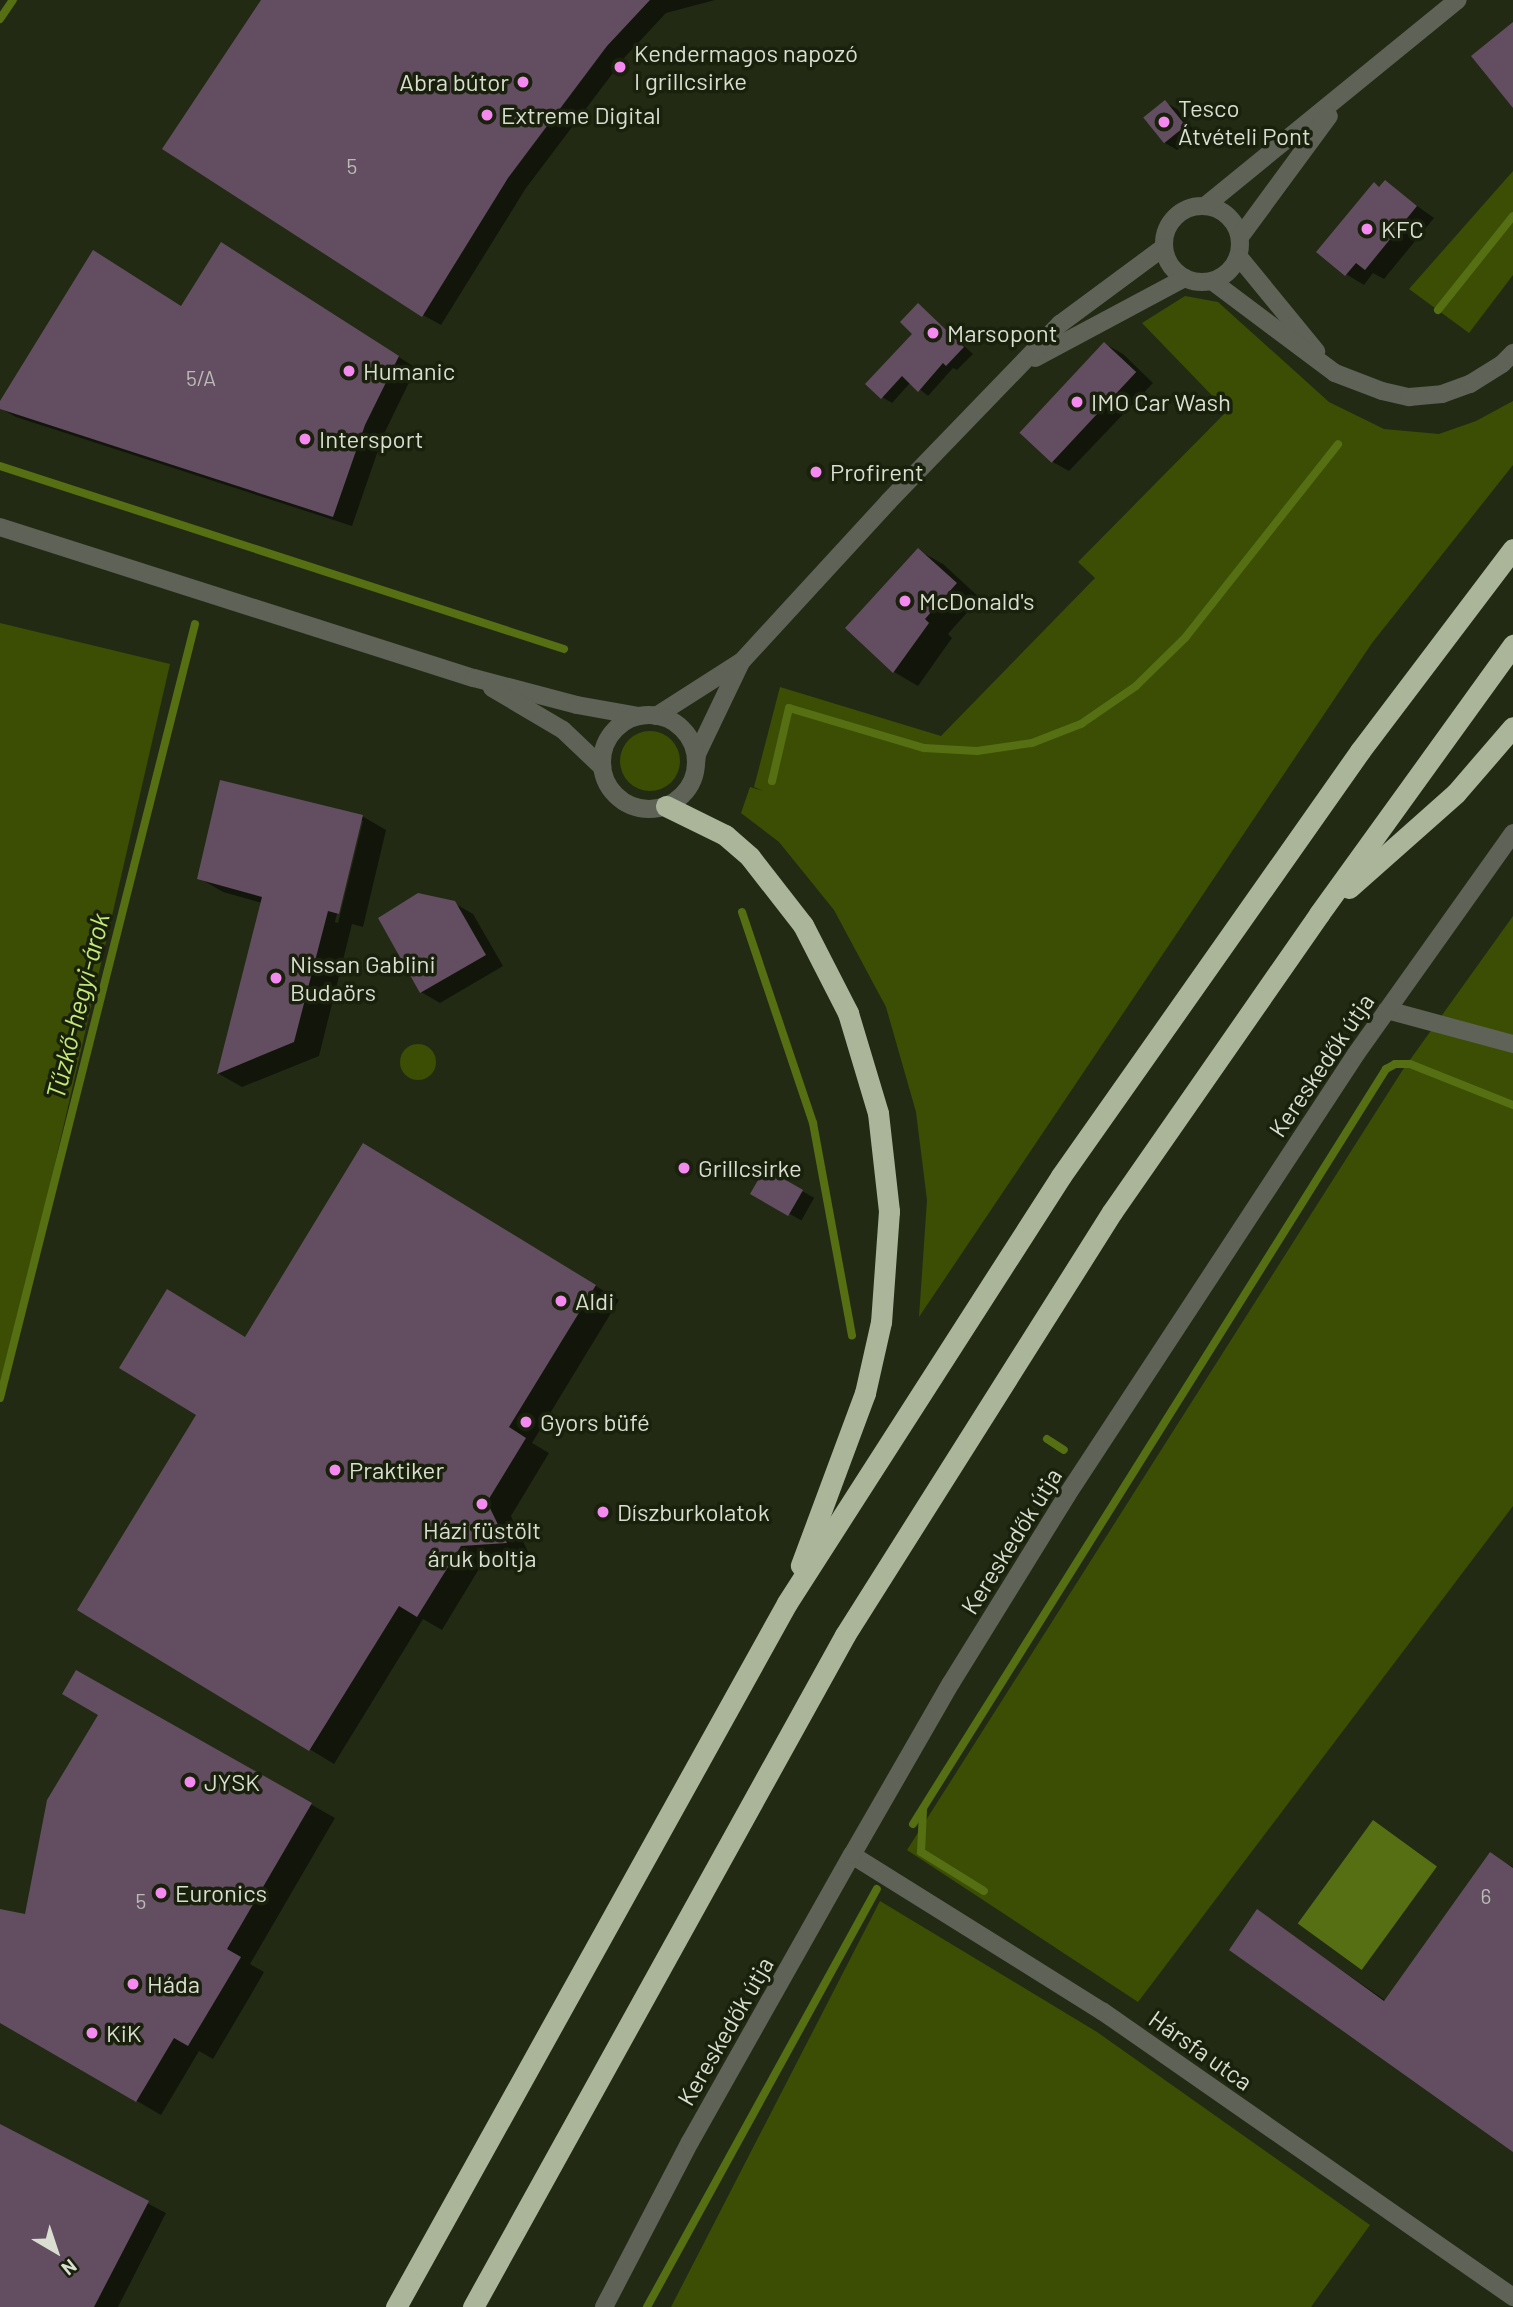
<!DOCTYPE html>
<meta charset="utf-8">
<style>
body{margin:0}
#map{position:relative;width:1513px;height:2307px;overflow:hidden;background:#222a14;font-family:Barlow,sans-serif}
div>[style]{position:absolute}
.green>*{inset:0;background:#3b4e03}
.round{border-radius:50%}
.water>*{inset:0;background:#566f13;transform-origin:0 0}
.shadow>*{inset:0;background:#0007;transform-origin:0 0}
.stream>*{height:8px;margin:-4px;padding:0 4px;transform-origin:4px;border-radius:4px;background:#566f13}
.building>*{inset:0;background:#624e60;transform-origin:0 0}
.minor>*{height:18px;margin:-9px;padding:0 9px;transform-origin:9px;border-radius:9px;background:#5e6257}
.minor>.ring{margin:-9px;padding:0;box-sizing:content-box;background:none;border:18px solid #5e6257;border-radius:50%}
.tertiary>*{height:18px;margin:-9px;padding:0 9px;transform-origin:9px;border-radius:9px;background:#5e6257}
.tertiary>.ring{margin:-9px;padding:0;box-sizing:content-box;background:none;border:18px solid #5e6257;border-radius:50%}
.motorway>*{height:21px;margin:-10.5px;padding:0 10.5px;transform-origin:10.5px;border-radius:10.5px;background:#aab59a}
.dots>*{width:19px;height:19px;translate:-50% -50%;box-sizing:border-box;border:4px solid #19200b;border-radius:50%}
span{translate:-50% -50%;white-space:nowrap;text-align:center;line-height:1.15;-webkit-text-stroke:7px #19200b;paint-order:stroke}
.number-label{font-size:21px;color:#bbbab5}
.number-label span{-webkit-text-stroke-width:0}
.poi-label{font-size:24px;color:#d9ded1}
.left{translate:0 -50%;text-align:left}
.right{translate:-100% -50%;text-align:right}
.street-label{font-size:24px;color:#d9ded1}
.water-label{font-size:26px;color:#c3e977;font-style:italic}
.north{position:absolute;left:21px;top:2216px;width:70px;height:70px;-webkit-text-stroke:5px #19200b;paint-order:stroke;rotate:141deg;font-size:19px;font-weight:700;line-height:28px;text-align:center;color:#d9ded1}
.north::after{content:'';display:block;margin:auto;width:24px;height:32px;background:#d9ded1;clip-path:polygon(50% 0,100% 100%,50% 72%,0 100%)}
</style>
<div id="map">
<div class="green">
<i style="clip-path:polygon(1513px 171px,1513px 275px,1469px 333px,1409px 289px)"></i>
<i style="clip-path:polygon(1185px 296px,1218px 302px,1329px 402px,1384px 429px,1439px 434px,1476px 421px,1513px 401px,1513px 465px,1372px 643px,919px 1317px,927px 1200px,916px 1112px,886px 1007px,834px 910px,779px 842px,741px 813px,750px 787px,763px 791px,754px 787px,780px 687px,941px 736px,1095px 578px,1078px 562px,1227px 411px,1142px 323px)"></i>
<i style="clip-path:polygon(0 623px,170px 664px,0 1402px)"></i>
<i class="round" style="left:620px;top:731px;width:60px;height:60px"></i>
<i style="clip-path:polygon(1513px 916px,1513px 1506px,1138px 2002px,907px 1850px,1402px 1071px)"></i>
<i class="round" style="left:400px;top:1044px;width:36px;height:36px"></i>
<i style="clip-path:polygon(880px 1901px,1097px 2032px,1370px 2225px,1311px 2307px,671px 2307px)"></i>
</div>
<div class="water">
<i style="left:1373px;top:1820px;width:79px;height:128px;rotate:36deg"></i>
</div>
<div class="shadow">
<i style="clip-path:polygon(263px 0,715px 0,666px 13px,625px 57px,526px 188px,441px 325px,423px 315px)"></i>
<i style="clip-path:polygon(1165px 102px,1177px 109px,1197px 134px,1177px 150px,1165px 143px)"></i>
<i style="clip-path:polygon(1385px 183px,1434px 218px,1384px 279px,1373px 273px,1364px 285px,1346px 274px)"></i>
<i style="clip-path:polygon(240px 255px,416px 368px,383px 436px,352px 526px,16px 417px,0 408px,0 404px,182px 308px)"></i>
<i style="clip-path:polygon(919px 305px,973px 354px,957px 370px,953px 368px,928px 396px,911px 382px,892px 403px,882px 397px,915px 334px)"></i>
<i style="clip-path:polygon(1105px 344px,1123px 354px,1153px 383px,1069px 471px,1051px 461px,1021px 432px)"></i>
<i style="clip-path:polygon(918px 550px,943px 564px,980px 598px,948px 634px,952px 638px,918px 686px,894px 672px,847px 628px)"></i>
<i style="clip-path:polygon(evenodd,362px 816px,386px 830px,363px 927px,352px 924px,319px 1056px,242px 1087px,219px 1074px,262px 903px,223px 892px,199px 878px,362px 816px,359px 821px,363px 821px,338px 923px,335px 922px,359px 821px)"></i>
<i style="clip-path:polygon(454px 903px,473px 914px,503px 966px,440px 1003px,421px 992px)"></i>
<i style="clip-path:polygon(388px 1160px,619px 1300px,532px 1443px,549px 1453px,511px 1516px,530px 1556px,485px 1559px,442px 1630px,423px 1619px,334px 1764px,80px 1609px,246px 1339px)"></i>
<i style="left:766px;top:1171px;width:55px;height:26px;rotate:29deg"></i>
<i style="clip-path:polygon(77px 1672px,335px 1818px,250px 1964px,264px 1972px,252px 1993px,213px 2059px,199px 2051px,161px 2115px,0 2021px,0 1911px,26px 1916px,101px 1714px)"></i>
<i style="clip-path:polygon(1490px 1854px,1513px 1867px,1513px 2150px,1258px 1912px,1386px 2001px)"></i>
<i style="clip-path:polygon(0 2126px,166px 2213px,118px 2307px,0 2307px)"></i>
</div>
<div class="stream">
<i style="left:0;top:19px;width:23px;rotate:-56deg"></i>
<i style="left:1438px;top:310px;width:120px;rotate:-51.4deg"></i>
<i style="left:0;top:466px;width:593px;rotate:17.98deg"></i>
<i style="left:772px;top:781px;width:75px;rotate:-76.9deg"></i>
<i style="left:789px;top:708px;width:141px;rotate:16.5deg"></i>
<i style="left:924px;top:748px;width:53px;rotate:3.2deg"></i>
<i style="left:977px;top:751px;width:56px;rotate:-8.3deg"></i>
<i style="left:1032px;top:743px;width:53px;rotate:-21.2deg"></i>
<i style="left:1081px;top:724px;width:67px;rotate:-34.6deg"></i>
<i style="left:1136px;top:686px;width:69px;rotate:-44.4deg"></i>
<i style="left:1185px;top:638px;width:247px;rotate:-51.7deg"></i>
<i style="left:742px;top:912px;width:223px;rotate:71.4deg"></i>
<i style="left:813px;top:1123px;width:216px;rotate:79.6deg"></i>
<i style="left:0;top:1398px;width:798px;rotate:-75.86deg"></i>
<i style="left:1047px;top:1439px;width:20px;rotate:33deg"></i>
<i style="left:923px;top:1810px;width:42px;rotate:92.7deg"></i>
<i style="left:921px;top:1852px;width:74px;rotate:31.8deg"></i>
<i style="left:913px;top:1824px;width:891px;rotate:-57.93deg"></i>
<i style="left:1386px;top:1069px;width:10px;rotate:-29deg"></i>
<i style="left:1395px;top:1064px;width:15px"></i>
<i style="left:1410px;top:1064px;width:111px;rotate:21.7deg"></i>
<i style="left:647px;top:2307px;width:477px;rotate:-61.2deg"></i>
</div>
<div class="building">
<i style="clip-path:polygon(261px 0,650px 0,607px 46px,508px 178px,422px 317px,162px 149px)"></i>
<i style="clip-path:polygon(1513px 22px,1513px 108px,1471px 56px)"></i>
<i style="left:1165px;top:100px;width:33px;height:28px;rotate:51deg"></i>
<i style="clip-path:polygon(1385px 180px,1417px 206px,1365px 270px,1356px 263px,1345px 276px,1316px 252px,1374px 182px,1379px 187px)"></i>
<i style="clip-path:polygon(221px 242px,399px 356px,365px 425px,333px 517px,0 409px,0 401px,93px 250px,181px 306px)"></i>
<i style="clip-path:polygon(918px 303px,964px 347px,946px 366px,943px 363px,918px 392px,902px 376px,881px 399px,865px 384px,912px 334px,900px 322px)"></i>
<i style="left:1104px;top:342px;width:44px;height:124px;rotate:43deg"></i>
<i style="clip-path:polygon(918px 548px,957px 583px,925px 619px,929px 623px,893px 673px,845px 628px)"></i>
<i style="clip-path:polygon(220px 780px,363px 815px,339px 914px,328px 911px,294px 1042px,217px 1074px,262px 897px,197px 879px)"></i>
<i style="clip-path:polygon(418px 893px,455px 901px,486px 955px,420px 993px,378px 918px)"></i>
<i style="clip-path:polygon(363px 1143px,596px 1285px,509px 1427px,526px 1438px,487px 1502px,507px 1543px,461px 1546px,417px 1617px,399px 1606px,309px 1751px,77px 1610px,196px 1415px,119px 1368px,167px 1289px,245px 1337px)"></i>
<i style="left:765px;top:1168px;width:44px;height:30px;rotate:30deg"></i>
<i style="clip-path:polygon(76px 1670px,312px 1803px,227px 1949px,241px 1957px,228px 1979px,188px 2046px,174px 2038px,136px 2102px,0 2023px,0 1909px,25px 1914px,47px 1800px,98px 1715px,62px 1694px)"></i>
<i style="clip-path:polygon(1490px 1852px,1513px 1868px,1513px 2152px,1229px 1950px,1257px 1909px,1384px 2001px)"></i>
<i style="clip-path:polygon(0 2124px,149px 2201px,94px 2307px,0 2307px)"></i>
</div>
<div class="minor">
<i class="ring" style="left:1164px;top:206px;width:58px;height:58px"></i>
<i style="left:1205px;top:206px;width:326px;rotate:-39.2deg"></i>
<i style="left:1240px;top:237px;width:150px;rotate:-53.7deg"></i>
<i style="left:1239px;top:257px;width:122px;rotate:50.7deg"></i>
<i style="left:1212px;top:281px;width:154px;rotate:36.8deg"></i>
<i style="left:1335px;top:373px;width:50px;rotate:21deg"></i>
<i style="left:1382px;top:391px;width:28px;rotate:13deg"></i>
<i style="left:1409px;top:397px;width:33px;rotate:-5deg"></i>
<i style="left:1442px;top:394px;width:30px;rotate:-20deg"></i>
<i style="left:1470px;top:384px;width:38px;rotate:-32deg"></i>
<i style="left:1502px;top:364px;width:16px;rotate:-45deg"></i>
<i style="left:1035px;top:358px;width:170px;rotate:-28.1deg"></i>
<i style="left:656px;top:716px;width:102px;rotate:-32.6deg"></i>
<i style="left:742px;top:661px;width:216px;rotate:-47.4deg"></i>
<i style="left:888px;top:502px;width:248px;rotate:-46deg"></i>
<i style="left:1060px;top:324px;width:129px;rotate:-36.5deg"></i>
<i style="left:696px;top:764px;width:10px;rotate:-84deg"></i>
<i style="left:697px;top:754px;width:102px;rotate:-64.4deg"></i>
<i style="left:1387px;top:1010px;width:131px;rotate:15.1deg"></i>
<i style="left:852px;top:1855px;width:295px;rotate:32deg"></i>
<i style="left:1102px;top:2011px;width:501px;rotate:34.83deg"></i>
<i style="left:604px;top:2307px;width:186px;rotate:-62.5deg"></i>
<i style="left:690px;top:2142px;width:330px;rotate:-60.6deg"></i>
<i style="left:852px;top:1855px;width:198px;rotate:-60.1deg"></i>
<i style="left:951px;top:1683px;width:221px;rotate:-58.3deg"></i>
<i style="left:1067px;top:1495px;width:527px;rotate:-56.76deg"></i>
<i style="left:1356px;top:1054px;width:271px;rotate:-54.6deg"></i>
</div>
<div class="tertiary">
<i style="left:0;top:527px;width:497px;rotate:17.7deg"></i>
<i style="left:474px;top:678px;width:106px;rotate:14.7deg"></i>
<i style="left:577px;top:705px;width:63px;rotate:10.1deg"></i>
<i style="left:492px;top:688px;width:82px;rotate:30.6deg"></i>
<i style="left:563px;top:730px;width:54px;rotate:43.5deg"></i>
<i class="ring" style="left:602px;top:715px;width:76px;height:76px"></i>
</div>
<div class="motorway">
<i style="left:666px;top:806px;width:66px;rotate:26.2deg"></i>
<i style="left:725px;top:835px;width:33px;rotate:41deg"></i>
<i style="left:750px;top:857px;width:86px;rotate:52.1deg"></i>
<i style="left:803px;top:925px;width:99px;rotate:62.9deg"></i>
<i style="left:848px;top:1013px;width:104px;rotate:73.3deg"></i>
<i style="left:878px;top:1113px;width:99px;rotate:83.6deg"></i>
<i style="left:889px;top:1211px;width:111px;rotate:94.1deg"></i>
<i style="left:881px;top:1322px;width:73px;rotate:102.7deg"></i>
<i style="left:865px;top:1393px;width:184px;rotate:110.4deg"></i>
<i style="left:1349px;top:888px;width:143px;rotate:-41.6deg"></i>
<i style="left:1456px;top:793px;width:87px;rotate:-49.2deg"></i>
<i style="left:396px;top:2307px;width:805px;rotate:-60.95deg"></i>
<i style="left:787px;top:1603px;width:507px;rotate:-57.31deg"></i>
<i style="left:1061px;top:1176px;width:520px;rotate:-54.87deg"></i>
<i style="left:1360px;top:751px;width:253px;rotate:-52.9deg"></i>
<i style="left:473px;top:2307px;width:768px;rotate:-61.03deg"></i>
<i style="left:845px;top:1635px;width:500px;rotate:-57.74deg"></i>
<i style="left:1112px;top:1212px;width:363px;rotate:-55.2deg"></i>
<i style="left:1319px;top:914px;width:332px;rotate:-54.2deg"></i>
</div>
<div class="dots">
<i style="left:620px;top:67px;background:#f489f0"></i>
<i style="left:523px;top:82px;background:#f489f0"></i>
<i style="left:487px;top:115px;background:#f489f0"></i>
<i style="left:1164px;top:122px;background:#f489f0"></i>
<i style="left:1367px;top:229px;background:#f489f0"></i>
<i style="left:933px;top:333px;background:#f489f0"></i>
<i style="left:349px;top:371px;background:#f489f0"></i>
<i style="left:1077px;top:402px;background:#f489f0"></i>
<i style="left:305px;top:439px;background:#f489f0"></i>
<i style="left:816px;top:472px;background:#f489f0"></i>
<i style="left:905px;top:601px;background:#f489f0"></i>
<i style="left:276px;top:978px;background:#f489f0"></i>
<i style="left:684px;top:1168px;background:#f489f0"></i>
<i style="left:561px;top:1301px;background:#f489f0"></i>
<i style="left:526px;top:1422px;background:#f489f0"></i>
<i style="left:335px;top:1470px;background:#f489f0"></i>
<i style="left:482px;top:1504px;background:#f489f0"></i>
<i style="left:603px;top:1512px;background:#f489f0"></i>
<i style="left:190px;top:1782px;background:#f489f0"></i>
<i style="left:161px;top:1893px;background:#f489f0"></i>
<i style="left:133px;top:1984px;background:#f489f0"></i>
<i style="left:92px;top:2033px;background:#f489f0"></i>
</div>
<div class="number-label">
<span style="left:352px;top:166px">5</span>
<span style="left:201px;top:378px">5/A</span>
<span style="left:1486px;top:1896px">6</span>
<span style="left:141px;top:1901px">5</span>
</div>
<div class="poi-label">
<span class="left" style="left:634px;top:67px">Kendermagos napozó<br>I grillcsirke</span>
<span class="right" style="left:509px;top:82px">Abra bútor</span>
<span class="left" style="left:1178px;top:122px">Tesco<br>Átvételi Pont</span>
<span class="left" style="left:501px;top:115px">Extreme Digital</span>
<span class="left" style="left:1381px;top:229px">KFC</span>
<span class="left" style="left:947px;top:333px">Marsopont</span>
<span class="left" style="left:363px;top:371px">Humanic</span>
<span class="left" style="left:1091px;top:402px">IMO Car Wash</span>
<span class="left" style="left:319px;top:439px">Intersport</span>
<span class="left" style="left:830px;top:472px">Profirent</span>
<span class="left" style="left:919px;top:601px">McDonald's</span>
<span class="left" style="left:290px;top:978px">Nissan Gablini<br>Budaörs</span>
<span class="left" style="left:698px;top:1168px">Grillcsirke</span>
<span class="left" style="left:575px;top:1301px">Aldi</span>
<span class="left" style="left:540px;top:1422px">Gyors büfé</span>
<span class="left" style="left:349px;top:1470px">Praktiker</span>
<span class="left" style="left:617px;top:1512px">Díszburkolatok</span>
<span style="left:482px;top:1544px">Házi füstölt<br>áruk boltja</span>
<span class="left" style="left:204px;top:1782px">JYSK</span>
<span class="left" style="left:175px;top:1893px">Euronics</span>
<span class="left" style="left:147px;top:1984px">Háda</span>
<span class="left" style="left:106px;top:2033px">KiK</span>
</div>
<div class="street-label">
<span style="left:1321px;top:1065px;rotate:-56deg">Kereskedők útja</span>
<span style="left:1011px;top:1541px;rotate:-58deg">Kereskedők útja</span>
<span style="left:725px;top:2031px;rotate:-60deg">Kereskedők útja</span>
<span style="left:1201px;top:2050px;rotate:35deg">Hársfa utca</span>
</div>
<div class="water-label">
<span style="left:77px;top:1006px;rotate:-76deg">Tűzkő-hegyi-árok</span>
</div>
<div class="north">N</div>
</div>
